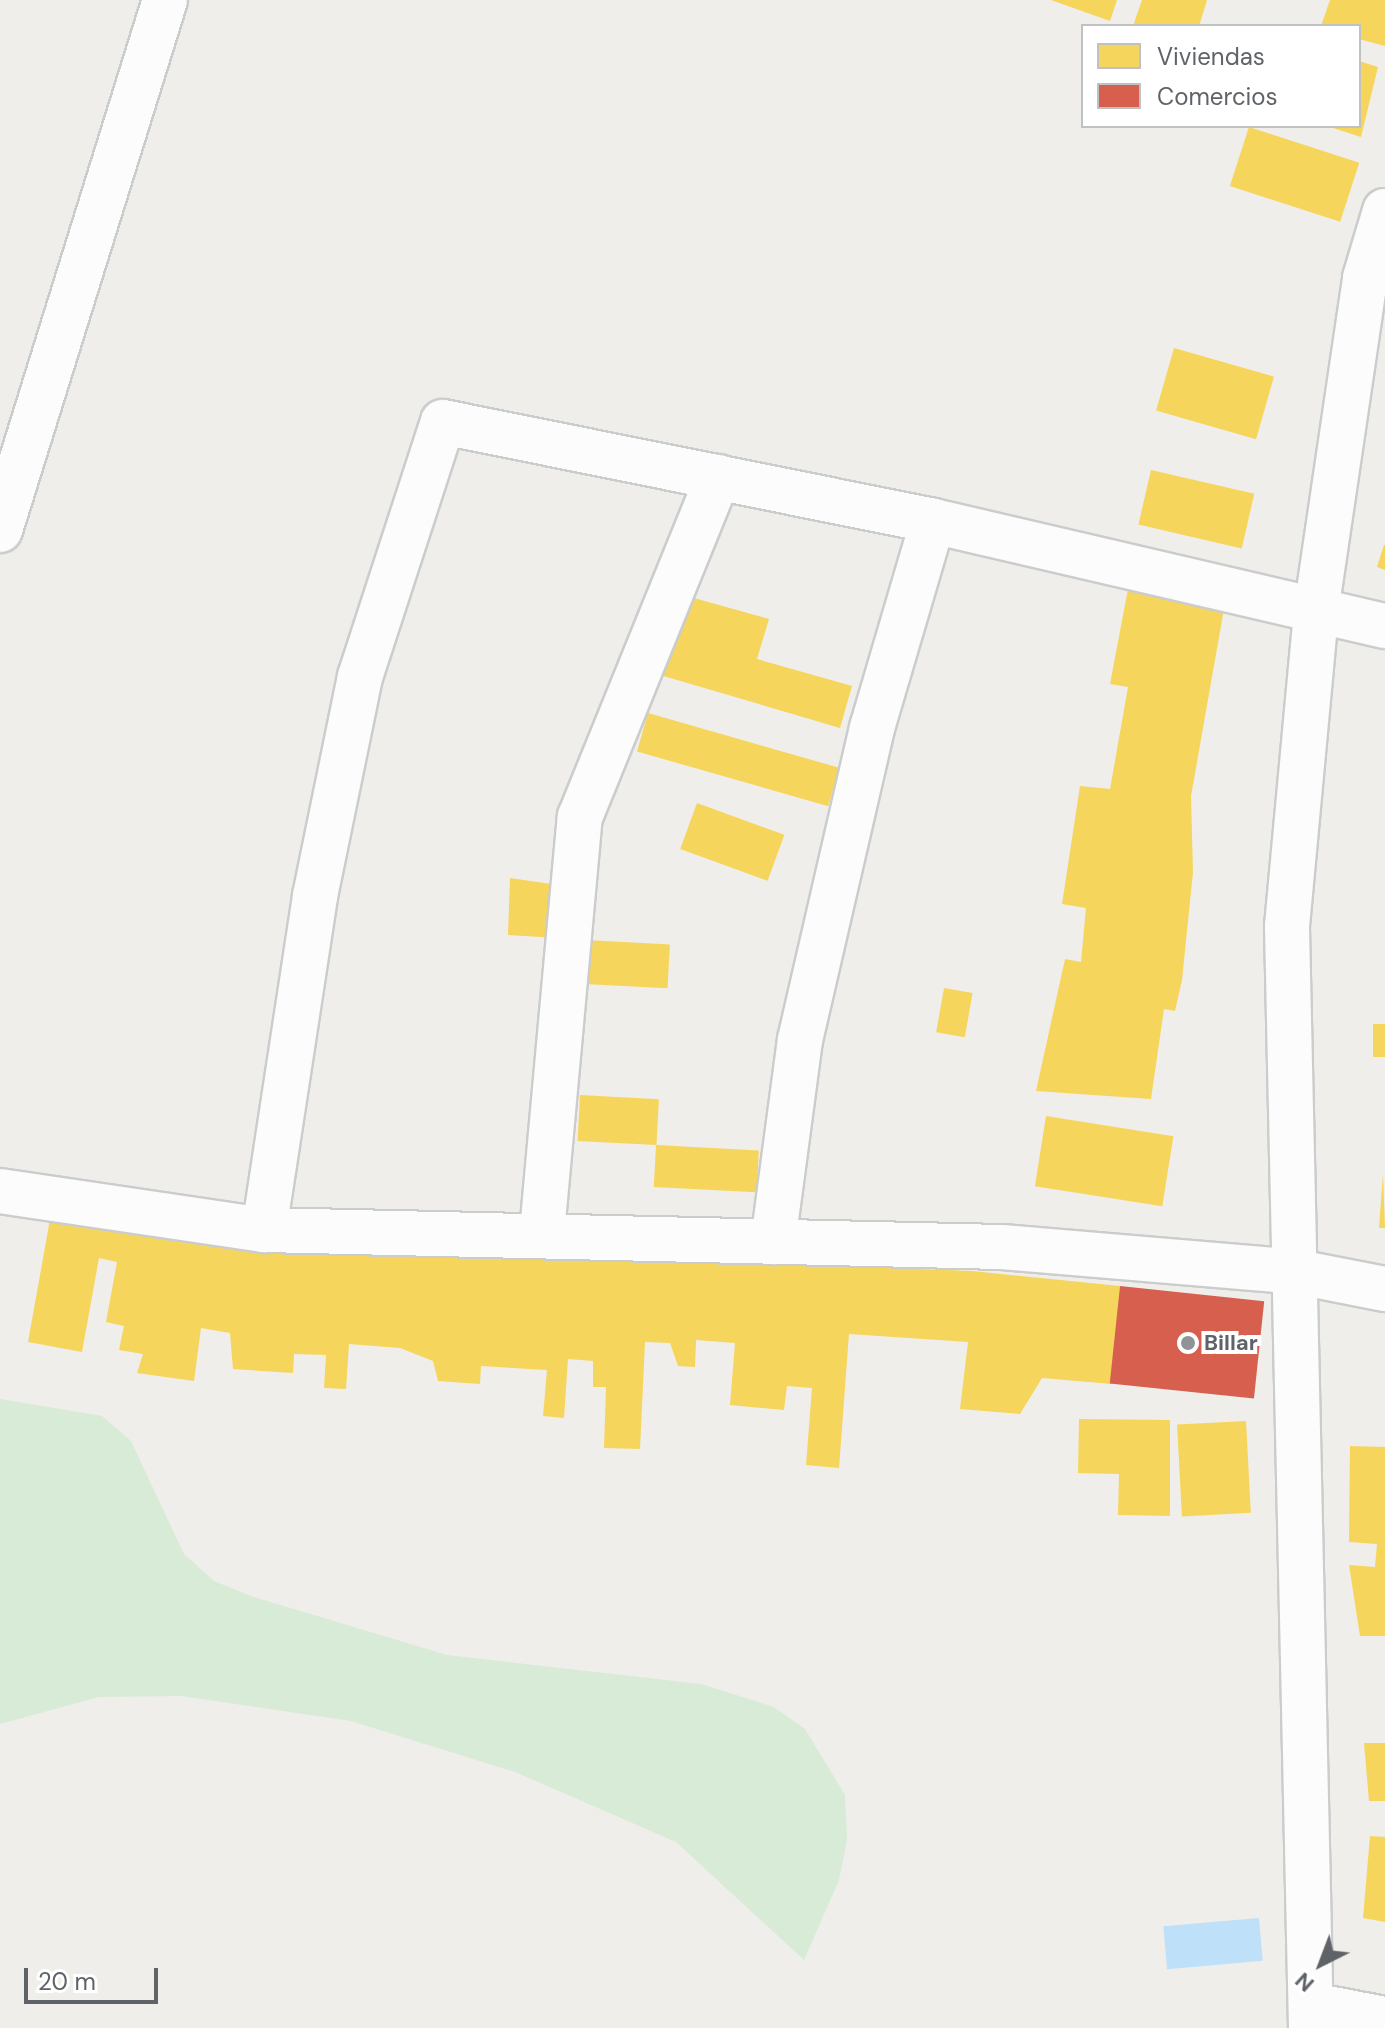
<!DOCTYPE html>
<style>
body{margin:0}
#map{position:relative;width:1385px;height:2028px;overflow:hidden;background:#efeeea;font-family:"DM Sans",sans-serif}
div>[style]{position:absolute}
.green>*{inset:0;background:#d8ebd6}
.water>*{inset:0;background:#bfe0f9;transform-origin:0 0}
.homes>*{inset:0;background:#f6d55c;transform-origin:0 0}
.shops>*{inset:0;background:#d6604d;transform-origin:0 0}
.roads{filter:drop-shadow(2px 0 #cbcccc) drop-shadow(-2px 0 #cbcccc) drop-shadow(0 2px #cbcccc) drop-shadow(0 -2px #cbcccc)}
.minor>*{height:44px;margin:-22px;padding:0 22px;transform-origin:22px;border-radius:22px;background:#fdfcfc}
.dots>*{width:22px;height:22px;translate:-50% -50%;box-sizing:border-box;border:4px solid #fff;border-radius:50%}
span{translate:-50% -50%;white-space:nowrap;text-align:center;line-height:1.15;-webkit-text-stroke:8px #fff;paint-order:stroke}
.poi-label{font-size:22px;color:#5f6368;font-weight:700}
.left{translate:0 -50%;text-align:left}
.legend{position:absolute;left:1081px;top:24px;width:280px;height:104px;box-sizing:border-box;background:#fff;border:2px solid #bfc1c3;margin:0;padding:10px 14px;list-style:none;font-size:24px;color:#5f6368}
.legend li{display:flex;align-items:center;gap:16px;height:40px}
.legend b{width:40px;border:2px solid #bfc1c3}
.north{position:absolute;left:1281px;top:1924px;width:80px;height:80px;-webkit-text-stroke:6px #fff;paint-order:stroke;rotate:222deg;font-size:22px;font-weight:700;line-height:32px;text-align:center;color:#5f6368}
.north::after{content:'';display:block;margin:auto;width:28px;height:36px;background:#5f6368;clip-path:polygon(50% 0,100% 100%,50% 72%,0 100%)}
.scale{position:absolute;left:24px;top:1968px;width:134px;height:36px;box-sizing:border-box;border:4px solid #5f6368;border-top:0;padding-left:10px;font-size:24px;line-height:28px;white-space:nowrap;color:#5f6368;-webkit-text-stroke:6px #fff;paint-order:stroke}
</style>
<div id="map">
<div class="green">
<i style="clip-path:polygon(0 1399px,102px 1416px,131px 1441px,184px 1554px,214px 1581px,251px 1596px,447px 1655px,701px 1684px,774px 1707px,805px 1729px,845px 1795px,847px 1840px,839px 1880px,804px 1960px,676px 1842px,515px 1772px,351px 1721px,181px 1696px,99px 1697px,0 1724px)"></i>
</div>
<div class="water">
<i style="left:1259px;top:1918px;width:43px;height:96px;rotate:85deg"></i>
</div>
<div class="homes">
<i style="clip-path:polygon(1051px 0,1117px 0,1110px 21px)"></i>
<i style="clip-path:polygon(1142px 0,1207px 0,1199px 26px,1133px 26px)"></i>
<i style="clip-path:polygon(1330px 0,1385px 0,1385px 46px,1359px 39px,1359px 26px,1321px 26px)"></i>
<i style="clip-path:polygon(1359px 61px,1378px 67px,1361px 137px,1330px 127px,1359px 126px)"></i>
<i style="left:1249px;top:127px;width:116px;height:62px;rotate:18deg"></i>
<i style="left:1174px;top:348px;width:104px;height:65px;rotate:16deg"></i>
<i style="left:1151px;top:470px;width:106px;height:56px;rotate:13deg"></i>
<i style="clip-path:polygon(1384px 545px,1385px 545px,1385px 570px,1377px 567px)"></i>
<i style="clip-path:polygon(1131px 573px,1227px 592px,1191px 796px,1193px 872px,1182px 980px,1175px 1011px,1164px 1009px,1151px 1099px,1036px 1091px,1065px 959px,1081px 962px,1086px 908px,1062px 904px,1080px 786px,1110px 789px,1128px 687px,1110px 684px)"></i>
<i style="clip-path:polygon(683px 595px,769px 619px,757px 659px,852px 686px,840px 728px,660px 675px)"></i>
<i style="left:648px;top:713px;width:199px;height:40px;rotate:16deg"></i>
<i style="left:697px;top:803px;width:93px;height:49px;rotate:20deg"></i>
<i style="clip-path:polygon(510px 878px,565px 886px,557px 938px,508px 935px)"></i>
<i style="left:586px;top:940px;width:84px;height:44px;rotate:3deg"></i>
<i style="left:944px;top:988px;width:29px;height:45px;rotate:10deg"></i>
<i style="left:1373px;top:1024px;width:12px;height:33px"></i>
<i style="left:580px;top:1095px;width:79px;height:46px;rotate:3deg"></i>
<i style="left:1046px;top:1116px;width:129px;height:71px;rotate:9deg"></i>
<i style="left:656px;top:1145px;width:103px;height:42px;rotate:3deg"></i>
<i style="clip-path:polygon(1383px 1174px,1385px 1228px,1379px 1228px)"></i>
<i style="clip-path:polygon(52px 1208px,417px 1250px,972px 1271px,1120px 1286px,1112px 1384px,1042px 1378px,1020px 1414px,960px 1409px,968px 1342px,849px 1334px,839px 1468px,806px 1465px,812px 1388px,787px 1386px,784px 1410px,730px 1405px,735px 1343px,696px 1340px,695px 1367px,678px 1366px,670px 1343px,645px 1342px,640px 1449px,604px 1448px,606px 1387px,593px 1387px,593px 1361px,568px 1359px,564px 1418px,543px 1416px,547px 1370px,481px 1366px,480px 1384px,438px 1381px,433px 1361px,400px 1348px,349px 1344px,346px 1389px,324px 1388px,326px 1355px,294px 1354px,293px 1373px,233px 1369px,230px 1333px,201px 1328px,194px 1381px,137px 1373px,143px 1354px,119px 1350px,124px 1326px,106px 1322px,117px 1262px,99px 1258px,82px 1352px,28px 1342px)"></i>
<i style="clip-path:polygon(1079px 1419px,1170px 1420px,1170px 1516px,1118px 1515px,1119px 1474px,1078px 1473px)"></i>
<i style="left:1246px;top:1421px;width:92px;height:69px;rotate:87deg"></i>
<i style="clip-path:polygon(1350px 1446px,1385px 1447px,1385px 1636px,1360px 1636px,1349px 1565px,1375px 1567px,1377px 1544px,1349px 1542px)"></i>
<i style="clip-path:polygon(1364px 1743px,1385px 1743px,1385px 1801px,1369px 1801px)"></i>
<i style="clip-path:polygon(1370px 1836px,1385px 1837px,1385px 1922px,1363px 1918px)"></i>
</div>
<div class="shops">
<i style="left:1120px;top:1286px;width:145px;height:98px;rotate:6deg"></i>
</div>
<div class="roads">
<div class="minor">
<i style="left:0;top:530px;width:555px;rotate:-72.71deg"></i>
<i style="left:0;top:1191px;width:267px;rotate:8.4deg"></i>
<i style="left:264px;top:1230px;width:738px;rotate:1.32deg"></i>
<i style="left:1002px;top:1247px;width:297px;rotate:4.8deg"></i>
<i style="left:1298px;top:1272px;width:89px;rotate:11.1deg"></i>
<i style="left:264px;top:1230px;width:338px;rotate:-81.3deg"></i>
<i style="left:315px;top:896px;width:224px;rotate:-78.4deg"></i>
<i style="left:360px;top:677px;width:268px;rotate:-72deg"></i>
<i style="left:443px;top:422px;width:500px;rotate:11.4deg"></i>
<i style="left:933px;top:521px;width:464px;rotate:13.1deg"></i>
<i style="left:542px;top:1232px;width:417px;rotate:-84.8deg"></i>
<i style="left:580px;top:817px;width:367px;rotate:-67.9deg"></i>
<i style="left:773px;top:1242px;width:204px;rotate:-82.4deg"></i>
<i style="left:800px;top:1040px;width:320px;rotate:-77deg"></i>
<i style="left:872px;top:728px;width:216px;rotate:-73.6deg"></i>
<i style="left:1312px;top:2005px;width:74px;rotate:10.9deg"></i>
<i style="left:1311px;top:2028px;width:1102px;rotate:-91.25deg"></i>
<i style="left:1287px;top:926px;width:316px;rotate:-84.7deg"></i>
<i style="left:1316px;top:611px;width:337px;rotate:-81.6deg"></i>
<i style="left:1365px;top:278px;width:70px;rotate:-73.4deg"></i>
</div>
</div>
<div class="dots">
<i style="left:1188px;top:1343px;background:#919496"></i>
</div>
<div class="poi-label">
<span class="left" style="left:1204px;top:1343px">Billar</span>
</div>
<ul class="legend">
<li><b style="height:22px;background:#f6d55c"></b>Viviendas</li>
<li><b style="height:22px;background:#d6604d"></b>Comercios</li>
</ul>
<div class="north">N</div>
<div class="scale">20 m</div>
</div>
